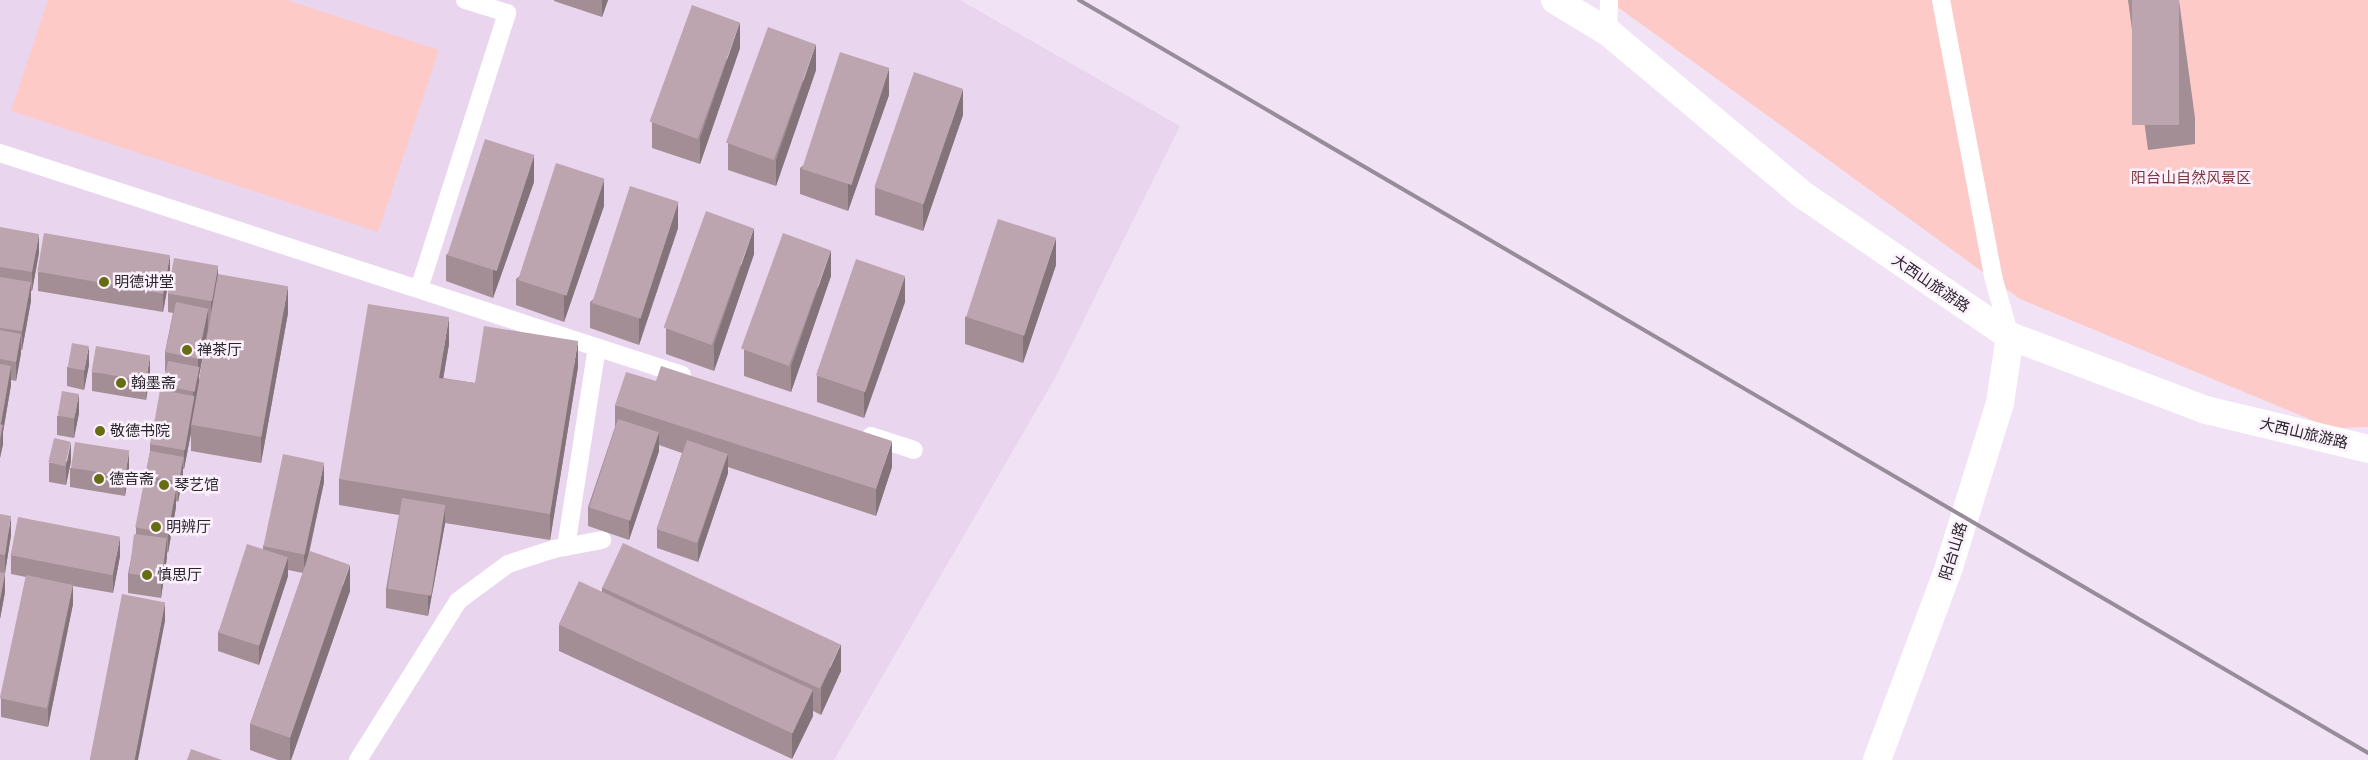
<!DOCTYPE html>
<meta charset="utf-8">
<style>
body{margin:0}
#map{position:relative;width:2368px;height:760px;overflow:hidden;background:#f1e2f5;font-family:"Space Grotesk","Noto Sans SC",sans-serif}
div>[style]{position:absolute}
.built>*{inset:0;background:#ead5ef}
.green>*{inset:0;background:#fecac7}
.lane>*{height:18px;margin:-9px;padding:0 9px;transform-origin:9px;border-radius:9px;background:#fff}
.secondary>*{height:28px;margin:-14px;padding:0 14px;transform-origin:14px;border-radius:14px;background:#fff}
.rail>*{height:4px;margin:-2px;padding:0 2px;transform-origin:2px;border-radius:2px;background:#978c99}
.wall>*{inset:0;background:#a38e96}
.shaded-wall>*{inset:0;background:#84747a}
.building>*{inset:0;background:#bda5af;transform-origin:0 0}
.dots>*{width:14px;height:14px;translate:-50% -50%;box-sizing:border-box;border:2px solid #fbf1fd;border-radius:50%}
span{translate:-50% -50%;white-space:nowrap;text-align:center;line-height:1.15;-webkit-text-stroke:5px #fbf1fd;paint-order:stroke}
.park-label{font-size:15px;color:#7c3838}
.poi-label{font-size:15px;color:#2a242b}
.left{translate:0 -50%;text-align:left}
.street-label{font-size:15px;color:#2a242b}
</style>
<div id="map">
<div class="built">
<i style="clip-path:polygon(0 0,960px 0,1180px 126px,1055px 378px,834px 760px,0 760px)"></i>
</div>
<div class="green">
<i style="clip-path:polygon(48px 0,287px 0,439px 50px,378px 232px,11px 111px)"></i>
<i style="clip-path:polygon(1608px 0,2368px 0,2368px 427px,2331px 428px,2020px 299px)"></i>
</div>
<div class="lane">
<i style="left:1941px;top:0;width:285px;rotate:79.3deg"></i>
<i style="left:1994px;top:280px;width:58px;rotate:74.1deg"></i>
<i style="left:1608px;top:32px;width:32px;rotate:-88deg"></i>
<i style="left:0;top:153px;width:717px;rotate:18.03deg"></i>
<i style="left:419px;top:289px;width:290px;rotate:-72.3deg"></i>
<i style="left:507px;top:13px;width:44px;rotate:-162.8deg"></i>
<i style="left:871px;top:436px;width:45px;rotate:18deg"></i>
<i style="left:566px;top:547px;width:202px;rotate:-81.2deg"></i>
<i style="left:358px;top:760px;width:188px;rotate:-57.8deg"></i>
<i style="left:458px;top:601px;width:62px;rotate:-36.5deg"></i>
<i style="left:508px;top:564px;width:48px;rotate:-18.1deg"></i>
<i style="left:554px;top:549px;width:49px;rotate:-10.6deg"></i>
</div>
<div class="secondary">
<i style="left:1555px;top:0;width:62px;rotate:31.1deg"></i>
<i style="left:1608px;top:32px;width:254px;rotate:39.9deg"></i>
<i style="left:1803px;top:195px;width:250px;rotate:34.3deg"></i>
<i style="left:2010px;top:336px;width:210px;rotate:20.7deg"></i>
<i style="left:2206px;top:410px;width:167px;rotate:13.5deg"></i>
<i style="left:1877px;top:760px;width:206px;rotate:-69.5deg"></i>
<i style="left:1949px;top:567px;width:172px;rotate:-72.7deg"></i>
<i style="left:2000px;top:403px;width:68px;rotate:-81.5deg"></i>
</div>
<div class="rail">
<i style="left:1079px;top:0;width:1493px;rotate:30.29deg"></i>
</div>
<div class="wall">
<i style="clip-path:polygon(554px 0,608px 0,602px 17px,554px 1px)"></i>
<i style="clip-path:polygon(2128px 0,2179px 0,2195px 118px,2195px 144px,2148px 150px)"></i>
<i style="clip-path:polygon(740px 48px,700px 164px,652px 148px,652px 122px)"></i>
<i style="clip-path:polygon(816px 70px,776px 186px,728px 170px,728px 143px)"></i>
<i style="clip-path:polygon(889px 95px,848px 211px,800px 194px,800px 168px)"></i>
<i style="clip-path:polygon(963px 115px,923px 231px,875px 215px,875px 188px)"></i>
<i style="clip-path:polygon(534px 182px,493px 298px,446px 281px,446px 255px)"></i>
<i style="clip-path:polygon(604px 206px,564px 322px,516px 305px,516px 279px)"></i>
<i style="clip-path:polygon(0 227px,39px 253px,32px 291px,31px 291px,31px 301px,22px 350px,21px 350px,16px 381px,11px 380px,11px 385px,3px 432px,3px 444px,0 458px)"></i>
<i style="clip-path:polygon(678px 228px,639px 345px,590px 328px,590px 302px)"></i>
<i style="clip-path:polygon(754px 254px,714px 371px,666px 354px,666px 328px)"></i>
<i style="clip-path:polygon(1056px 265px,1023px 363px,965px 344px,965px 317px)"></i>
<i style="clip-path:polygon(38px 272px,170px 274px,163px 312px,38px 291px)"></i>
<i style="clip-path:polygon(evenodd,218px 274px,288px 313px,261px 463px,191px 451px,191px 433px,184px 469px,183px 469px,183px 476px,178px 502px,176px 501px,176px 507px,168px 553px,167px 552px,167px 557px,161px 598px,128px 593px,128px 574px,136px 534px,136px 527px,145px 482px,145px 476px,150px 452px,150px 444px,163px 390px,163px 386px,166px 372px,165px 371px,165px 352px,173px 313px,168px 312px,168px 293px,218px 274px,206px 341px,199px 381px,199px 376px,206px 341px)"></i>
<i style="clip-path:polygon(831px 276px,791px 392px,744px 376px,744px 350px)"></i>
<i style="clip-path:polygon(905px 302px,864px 418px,817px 402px,817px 376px)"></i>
<i style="clip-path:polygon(449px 344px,443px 378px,475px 383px,578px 367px,550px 540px,445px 523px,428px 616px,386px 608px,386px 589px,399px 515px,339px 505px,339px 479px)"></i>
<i style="clip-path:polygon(89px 365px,84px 390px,67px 386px,67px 367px)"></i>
<i style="clip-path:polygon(92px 372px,150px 375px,146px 400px,92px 391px)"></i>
<i style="clip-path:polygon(615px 405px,892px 467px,876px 516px,728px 467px,728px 473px,698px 562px,657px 548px,657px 529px,682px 453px,659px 445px,659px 451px,629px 540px,588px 526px,588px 507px,615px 427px)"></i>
<i style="clip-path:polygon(79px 413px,74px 438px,57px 435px,57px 416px)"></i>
<i style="clip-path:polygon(71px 461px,66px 485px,49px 482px,49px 463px)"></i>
<i style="clip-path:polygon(70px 468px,129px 470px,125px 496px,70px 487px)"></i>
<i style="clip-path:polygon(324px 482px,308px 559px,350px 591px,291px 760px,278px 760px,250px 750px,250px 724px,303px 573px,288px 570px,288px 576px,259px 665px,218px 651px,218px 632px,263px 549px,263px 546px)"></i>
<i style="clip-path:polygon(0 514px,11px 535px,5px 573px,5px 592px,0 619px)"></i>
<i style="clip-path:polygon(11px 555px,120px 556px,113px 593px,73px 586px,73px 604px,48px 727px,1px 717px,1px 698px,26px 577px,11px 574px)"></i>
<i style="clip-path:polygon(602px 587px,841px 671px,821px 715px,813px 711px,813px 716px,792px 759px,559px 651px,559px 625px,602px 592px)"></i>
</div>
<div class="shaded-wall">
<i style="clip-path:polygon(602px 0,608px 0,602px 17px)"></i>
<i style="clip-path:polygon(740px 22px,740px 48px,700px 164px,700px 138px)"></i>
<i style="clip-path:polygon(816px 44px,816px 70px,776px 186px,776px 160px)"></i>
<i style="clip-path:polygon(889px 68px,889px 95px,848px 211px,848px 184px)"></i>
<i style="clip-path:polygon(963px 89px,963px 115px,923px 231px,923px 205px)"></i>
<i style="clip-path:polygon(534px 155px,534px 182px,493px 298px,493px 271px)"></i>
<i style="clip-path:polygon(604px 179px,604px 206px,564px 322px,564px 296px)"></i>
<i style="clip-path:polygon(678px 202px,678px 228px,639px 345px,639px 318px)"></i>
<i style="clip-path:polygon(754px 228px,754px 254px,714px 371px,714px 344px)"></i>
<i style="clip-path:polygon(39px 234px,39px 253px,32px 291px,32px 272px)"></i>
<i style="clip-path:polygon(1056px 238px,1056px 265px,1023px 363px,1023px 337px)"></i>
<i style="clip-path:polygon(831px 250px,831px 276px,791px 392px,791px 366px)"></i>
<i style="clip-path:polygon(170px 255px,170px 274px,163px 312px,163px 293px)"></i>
<i style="clip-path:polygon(218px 266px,218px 285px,211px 320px,211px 301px)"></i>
<i style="clip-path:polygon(905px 276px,905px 302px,864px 418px,864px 392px)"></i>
<i style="clip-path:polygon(31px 282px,31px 301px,22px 350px,22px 331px)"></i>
<i style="clip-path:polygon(288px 286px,288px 313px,261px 463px,261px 437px)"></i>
<i style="clip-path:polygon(208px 309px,208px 328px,199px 376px,199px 386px,191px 425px,191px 433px,184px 469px,184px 450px,193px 400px,193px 392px,198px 369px,198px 359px)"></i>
<i style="clip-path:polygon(449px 317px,449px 344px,439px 404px,439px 378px)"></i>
<i style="clip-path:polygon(21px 334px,21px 354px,16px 381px,16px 362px)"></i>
<i style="clip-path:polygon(578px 341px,578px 367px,550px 540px,550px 514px)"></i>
<i style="clip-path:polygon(89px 346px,89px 365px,84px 390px,84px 371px)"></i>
<i style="clip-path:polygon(150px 356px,150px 375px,146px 400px,146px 381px)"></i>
<i style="clip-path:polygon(11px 366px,11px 385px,3px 432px,3px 444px,0 458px,1px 423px)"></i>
<i style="clip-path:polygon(79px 394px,79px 413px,74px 438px,74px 419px)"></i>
<i style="clip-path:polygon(659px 432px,659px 451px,629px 540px,629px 521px)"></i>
<i style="clip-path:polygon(892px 441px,892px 467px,876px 516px,876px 489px)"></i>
<i style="clip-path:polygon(71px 442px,71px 461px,66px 485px,66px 466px)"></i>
<i style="clip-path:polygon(129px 451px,129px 470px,125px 496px,125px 477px)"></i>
<i style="clip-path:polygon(728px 454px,728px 473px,698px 562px,698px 543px)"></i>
<i style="clip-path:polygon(183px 457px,183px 476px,178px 502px,178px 483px)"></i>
<i style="clip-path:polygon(324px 463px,324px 482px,304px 574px,304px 555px)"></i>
<i style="clip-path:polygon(176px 488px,176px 507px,168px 553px,168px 534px)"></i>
<i style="clip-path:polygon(445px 505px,445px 524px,428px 616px,428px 597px)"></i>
<i style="clip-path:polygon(11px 516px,11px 535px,5px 573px,5px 592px,0 619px,0 600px,5px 574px,5px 555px)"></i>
<i style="clip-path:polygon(120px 537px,120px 556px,113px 593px,113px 574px)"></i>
<i style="clip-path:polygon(167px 538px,167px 557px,161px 598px,161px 579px)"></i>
<i style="clip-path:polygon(288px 557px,288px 576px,259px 665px,259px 646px)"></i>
<i style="clip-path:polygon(350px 565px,350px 591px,291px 760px,290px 760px,290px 738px)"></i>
<i style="clip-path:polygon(73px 585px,73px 604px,48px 727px,48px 708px)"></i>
<i style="clip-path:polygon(165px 602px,165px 621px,138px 760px,134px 760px)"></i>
<i style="clip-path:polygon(841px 644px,841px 671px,821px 715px,821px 688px)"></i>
<i style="clip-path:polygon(813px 689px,813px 716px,792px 759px,792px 733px)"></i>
</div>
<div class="building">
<i style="left:2132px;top:0;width:47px;height:125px"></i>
<i style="left:692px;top:5px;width:51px;height:124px;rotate:20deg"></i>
<i style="left:768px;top:27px;width:51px;height:123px;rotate:20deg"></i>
<i style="left:840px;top:52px;width:52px;height:123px;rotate:18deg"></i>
<i style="left:914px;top:72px;width:52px;height:122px;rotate:19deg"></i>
<i style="left:485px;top:139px;width:52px;height:122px;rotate:18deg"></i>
<i style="left:556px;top:163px;width:51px;height:123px;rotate:18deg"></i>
<i style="left:630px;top:186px;width:51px;height:123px;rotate:18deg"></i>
<i style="left:706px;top:211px;width:51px;height:124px;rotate:20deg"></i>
<i style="left:998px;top:219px;width:61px;height:103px;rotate:18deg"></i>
<i style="clip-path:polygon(0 227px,39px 234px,32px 272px,0 267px)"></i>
<i style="left:44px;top:233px;width:128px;height:39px;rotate:10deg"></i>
<i style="left:783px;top:233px;width:51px;height:123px;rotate:20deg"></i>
<i style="left:174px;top:258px;width:45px;height:36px;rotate:10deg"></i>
<i style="left:856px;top:259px;width:52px;height:123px;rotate:19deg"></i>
<i style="left:218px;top:274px;width:71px;height:153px;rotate:10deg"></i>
<i style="clip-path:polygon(0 277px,31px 282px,22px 331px,0 328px)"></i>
<i style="left:176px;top:302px;width:33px;height:51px;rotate:12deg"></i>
<i style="clip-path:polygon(368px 304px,449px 317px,439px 378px,475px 383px,484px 326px,578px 341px,550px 514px,339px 479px)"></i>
<i style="clip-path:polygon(0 330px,21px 334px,16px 362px,0 359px)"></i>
<i style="left:72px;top:343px;width:17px;height:25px;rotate:10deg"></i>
<i style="left:96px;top:346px;width:55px;height:26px;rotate:10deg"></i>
<i style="left:168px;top:361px;width:32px;height:25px;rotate:11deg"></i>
<i style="clip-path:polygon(0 364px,11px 366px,1px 423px,0 423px)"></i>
<i style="clip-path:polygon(661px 366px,892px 441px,876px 489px,615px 405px,626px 372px,656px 381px)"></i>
<i style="left:160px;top:390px;width:35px;height:55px;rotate:10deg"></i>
<i style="left:62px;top:391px;width:17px;height:25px;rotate:10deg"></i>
<i style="left:618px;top:419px;width:43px;height:93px;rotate:18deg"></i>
<i style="clip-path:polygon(0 424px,3px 425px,0 439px)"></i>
<i style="left:54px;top:438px;width:17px;height:25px;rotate:13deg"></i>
<i style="left:687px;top:440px;width:43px;height:94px;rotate:19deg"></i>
<i style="left:75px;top:442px;width:55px;height:26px;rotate:9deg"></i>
<i style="left:150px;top:451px;width:34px;height:25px;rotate:10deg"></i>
<i style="left:283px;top:454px;width:42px;height:94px;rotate:12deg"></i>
<i style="left:144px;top:482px;width:33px;height:46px;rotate:11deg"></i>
<i style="left:402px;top:498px;width:44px;height:92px;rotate:9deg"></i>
<i style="clip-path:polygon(0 514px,11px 516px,5px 555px,0 554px)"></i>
<i style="left:18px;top:517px;width:104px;height:39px;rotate:11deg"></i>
<i style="left:134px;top:534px;width:33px;height:40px;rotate:7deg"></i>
<i style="left:623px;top:543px;width:240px;height:49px;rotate:25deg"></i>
<i style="left:247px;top:544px;width:43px;height:93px;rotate:18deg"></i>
<i style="left:310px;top:551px;width:42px;height:183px;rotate:19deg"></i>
<i style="clip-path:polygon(0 572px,5px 573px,0 600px)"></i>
<i style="left:26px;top:575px;width:48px;height:126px;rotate:12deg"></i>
<i style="left:579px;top:581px;width:258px;height:48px;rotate:25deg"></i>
<i style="left:122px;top:594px;width:44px;height:169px;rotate:11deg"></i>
<i style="clip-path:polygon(191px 749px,222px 760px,187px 760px)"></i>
</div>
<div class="dots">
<i style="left:104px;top:282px;background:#656c12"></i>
<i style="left:187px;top:350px;background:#656c12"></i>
<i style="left:121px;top:383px;background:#656c12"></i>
<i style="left:100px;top:431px;background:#656c12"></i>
<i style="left:99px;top:479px;background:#656c12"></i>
<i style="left:164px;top:485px;background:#656c12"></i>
<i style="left:156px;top:527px;background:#656c12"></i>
<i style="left:147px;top:575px;background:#656c12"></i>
</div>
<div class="park-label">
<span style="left:2191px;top:178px">阳台山自然风景区</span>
</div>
<div class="poi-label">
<span class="left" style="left:114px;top:282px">明德讲堂</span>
<span class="left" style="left:197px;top:350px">禅茶厅</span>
<span class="left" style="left:131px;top:383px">翰墨斋</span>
<span class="left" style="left:110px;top:431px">敬德书院</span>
<span class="left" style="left:109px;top:479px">德音斋</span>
<span class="left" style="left:174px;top:485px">琴艺馆</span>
<span class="left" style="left:166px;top:527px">明辨厅</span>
<span class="left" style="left:157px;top:575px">慎思厅</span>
</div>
<div class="street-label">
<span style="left:1931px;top:283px;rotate:34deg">大西山旅游路</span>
<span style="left:2304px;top:433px;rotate:13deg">大西山旅游路</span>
<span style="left:1953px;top:551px;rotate:-73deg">阳台山路</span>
</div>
</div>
